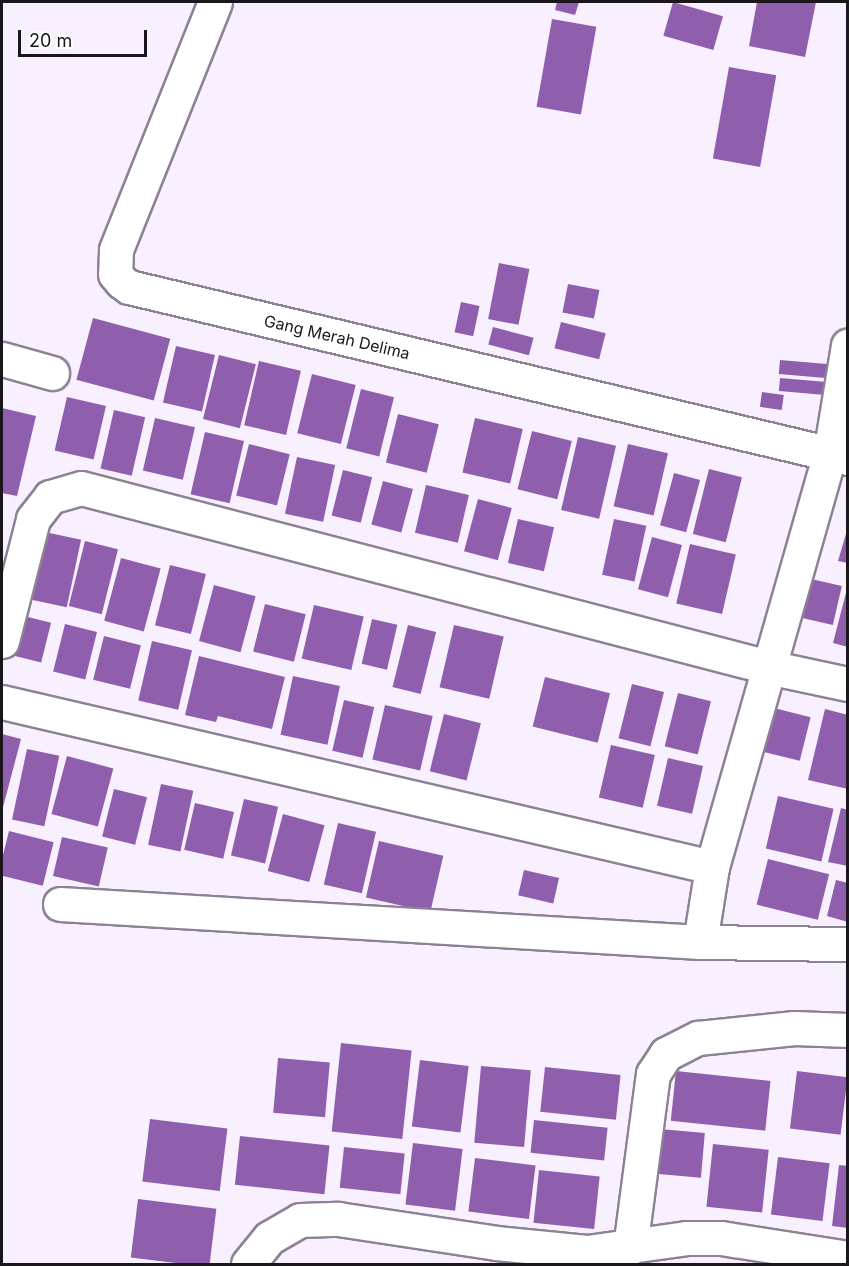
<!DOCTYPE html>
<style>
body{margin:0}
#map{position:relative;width:849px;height:1266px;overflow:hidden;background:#f8efff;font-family:Inter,sans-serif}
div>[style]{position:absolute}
.building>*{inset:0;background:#8f5fae;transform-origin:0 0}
.roads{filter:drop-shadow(2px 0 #8c8293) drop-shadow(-2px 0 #8c8293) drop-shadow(0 2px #8c8293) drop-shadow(0 -2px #8c8293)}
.minor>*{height:33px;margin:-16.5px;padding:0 16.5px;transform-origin:16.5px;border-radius:16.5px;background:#fff}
span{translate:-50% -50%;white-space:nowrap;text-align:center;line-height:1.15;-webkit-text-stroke:4.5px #fff;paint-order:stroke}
.street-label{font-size:16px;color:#1a161c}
.frame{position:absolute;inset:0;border:3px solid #1a161c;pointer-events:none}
.scale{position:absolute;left:18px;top:30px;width:129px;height:27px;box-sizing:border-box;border:3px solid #1a161c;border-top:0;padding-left:8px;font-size:18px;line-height:21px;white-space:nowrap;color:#1a161c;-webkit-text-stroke:4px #fff;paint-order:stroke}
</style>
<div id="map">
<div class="building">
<i style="clip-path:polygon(557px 2px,579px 2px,575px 15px,555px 10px)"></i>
<i style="left:673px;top:2px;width:52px;height:35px;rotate:16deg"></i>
<i style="clip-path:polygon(757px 2px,816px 2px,805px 57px,749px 46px)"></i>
<i style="left:552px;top:19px;width:45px;height:89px;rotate:10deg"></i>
<i style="left:729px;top:67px;width:48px;height:93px;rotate:10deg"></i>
<i style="left:499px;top:263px;width:31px;height:57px;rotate:11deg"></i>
<i style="left:568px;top:284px;width:32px;height:29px;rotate:11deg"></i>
<i style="left:461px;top:302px;width:19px;height:31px;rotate:12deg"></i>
<i style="left:93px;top:318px;width:80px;height:64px;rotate:15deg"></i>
<i style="left:561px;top:322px;width:46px;height:27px;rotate:14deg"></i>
<i style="left:493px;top:327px;width:42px;height:18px;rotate:15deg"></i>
<i style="left:176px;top:346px;width:40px;height:58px;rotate:13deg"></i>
<i style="left:219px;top:355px;width:38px;height:66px;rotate:14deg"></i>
<i style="left:780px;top:360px;width:47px;height:14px;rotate:5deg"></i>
<i style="left:259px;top:361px;width:43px;height:66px;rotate:13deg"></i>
<i style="left:312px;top:374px;width:45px;height:61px;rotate:14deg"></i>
<i style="left:780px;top:378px;width:44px;height:13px;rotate:5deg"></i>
<i style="left:361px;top:389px;width:34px;height:61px;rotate:14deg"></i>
<i style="left:762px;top:392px;width:22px;height:15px;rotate:8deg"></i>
<i style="left:67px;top:397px;width:40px;height:55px;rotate:13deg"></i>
<i style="clip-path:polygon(2px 408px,36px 416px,17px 496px,2px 493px)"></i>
<i style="left:114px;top:410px;width:32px;height:60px;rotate:13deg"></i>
<i style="left:398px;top:414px;width:42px;height:50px;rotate:14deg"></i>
<i style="left:155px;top:418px;width:41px;height:54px;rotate:13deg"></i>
<i style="left:475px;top:418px;width:49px;height:56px;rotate:13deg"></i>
<i style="left:532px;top:431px;width:41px;height:60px;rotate:14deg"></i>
<i style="left:205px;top:432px;width:40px;height:64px;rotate:13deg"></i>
<i style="left:578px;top:437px;width:39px;height:75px;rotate:13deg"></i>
<i style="left:249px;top:444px;width:42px;height:53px;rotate:14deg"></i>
<i style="left:628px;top:444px;width:41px;height:64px;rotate:13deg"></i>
<i style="left:297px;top:457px;width:39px;height:58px;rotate:12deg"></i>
<i style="left:709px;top:469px;width:34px;height:67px;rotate:14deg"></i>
<i style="left:343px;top:470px;width:30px;height:47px;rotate:14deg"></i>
<i style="left:674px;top:473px;width:27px;height:54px;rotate:15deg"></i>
<i style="left:383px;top:481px;width:31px;height:45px;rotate:15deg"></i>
<i style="left:426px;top:485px;width:44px;height:49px;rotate:13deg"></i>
<i style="left:478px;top:499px;width:35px;height:54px;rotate:15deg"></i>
<i style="left:518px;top:519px;width:37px;height:45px;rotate:13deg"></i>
<i style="left:614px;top:519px;width:33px;height:57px;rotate:12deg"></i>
<i style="clip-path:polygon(848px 527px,848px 563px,838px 561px)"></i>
<i style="left:40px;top:531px;width:42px;height:69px;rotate:12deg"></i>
<i style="left:652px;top:537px;width:31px;height:54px;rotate:15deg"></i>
<i style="left:85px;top:541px;width:34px;height:67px;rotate:14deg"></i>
<i style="left:690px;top:544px;width:47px;height:61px;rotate:13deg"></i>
<i style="left:121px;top:558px;width:41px;height:65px;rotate:15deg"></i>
<i style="left:170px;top:565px;width:37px;height:62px;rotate:14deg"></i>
<i style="left:798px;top:576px;width:45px;height:40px;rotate:13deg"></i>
<i style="left:214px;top:585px;width:43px;height:58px;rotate:15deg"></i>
<i style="clip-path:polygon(847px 589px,848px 589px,848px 647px,833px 643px)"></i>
<i style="left:265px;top:604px;width:42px;height:49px;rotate:14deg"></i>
<i style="left:314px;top:605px;width:51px;height:55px;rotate:13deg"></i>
<i style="left:20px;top:615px;width:32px;height:41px;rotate:14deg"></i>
<i style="left:372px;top:619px;width:26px;height:46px;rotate:13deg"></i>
<i style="left:65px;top:624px;width:33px;height:49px;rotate:14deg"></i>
<i style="left:408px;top:625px;width:29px;height:64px;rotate:14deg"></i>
<i style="left:454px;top:625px;width:51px;height:64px;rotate:13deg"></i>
<i style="left:104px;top:636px;width:38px;height:45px;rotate:14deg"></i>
<i style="left:152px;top:641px;width:41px;height:61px;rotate:13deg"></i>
<i style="clip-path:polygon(199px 656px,285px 677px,272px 729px,218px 716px,216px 722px,185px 715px)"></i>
<i style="left:293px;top:676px;width:48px;height:60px;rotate:12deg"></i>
<i style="left:545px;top:677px;width:67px;height:51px;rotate:14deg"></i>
<i style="left:632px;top:684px;width:33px;height:56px;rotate:14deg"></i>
<i style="left:678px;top:693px;width:34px;height:55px;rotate:14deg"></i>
<i style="left:344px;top:700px;width:31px;height:52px;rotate:13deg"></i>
<i style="left:385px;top:705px;width:49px;height:56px;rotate:13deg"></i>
<i style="left:766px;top:706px;width:46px;height:45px;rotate:14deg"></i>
<i style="clip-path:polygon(825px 709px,848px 715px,848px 789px,808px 780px)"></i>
<i style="left:444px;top:714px;width:38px;height:59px;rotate:14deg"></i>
<i style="clip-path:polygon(2px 734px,21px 739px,2px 811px)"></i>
<i style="left:611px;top:745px;width:45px;height:54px;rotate:13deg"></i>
<i style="left:27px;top:749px;width:33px;height:72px;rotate:12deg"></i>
<i style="left:67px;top:756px;width:48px;height:60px;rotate:15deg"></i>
<i style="left:668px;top:758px;width:36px;height:49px;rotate:13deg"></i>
<i style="left:161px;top:784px;width:33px;height:62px;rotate:12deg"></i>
<i style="left:114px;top:789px;width:34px;height:49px;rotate:14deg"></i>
<i style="left:778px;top:796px;width:57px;height:54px;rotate:13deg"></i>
<i style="left:244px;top:799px;width:35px;height:58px;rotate:13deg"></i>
<i style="left:195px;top:803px;width:40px;height:48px;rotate:13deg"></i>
<i style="clip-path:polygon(841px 808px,848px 810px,848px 866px,828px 862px)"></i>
<i style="left:283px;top:814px;width:43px;height:59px;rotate:15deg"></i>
<i style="left:338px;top:823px;width:39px;height:63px;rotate:13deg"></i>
<i style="left:9px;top:831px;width:46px;height:45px;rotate:14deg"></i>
<i style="left:62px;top:837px;width:47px;height:40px;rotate:13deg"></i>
<i style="left:379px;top:841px;width:66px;height:58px;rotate:13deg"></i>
<i style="left:768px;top:859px;width:63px;height:47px;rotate:14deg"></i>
<i style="left:524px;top:870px;width:36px;height:26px;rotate:13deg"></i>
<i style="clip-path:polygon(836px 880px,848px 883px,848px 922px,827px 916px)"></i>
<i style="left:341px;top:1043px;width:71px;height:89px;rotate:6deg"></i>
<i style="left:278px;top:1058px;width:52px;height:55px;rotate:5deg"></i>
<i style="left:420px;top:1060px;width:49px;height:67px;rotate:7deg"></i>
<i style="left:481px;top:1066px;width:50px;height:77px;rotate:5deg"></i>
<i style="left:545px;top:1067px;width:76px;height:45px;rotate:6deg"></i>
<i style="left:676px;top:1071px;width:95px;height:50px;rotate:6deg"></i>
<i style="left:797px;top:1071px;width:51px;height:58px;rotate:7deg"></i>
<i style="left:150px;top:1119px;width:78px;height:63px;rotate:7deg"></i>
<i style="left:534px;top:1120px;width:74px;height:33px;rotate:6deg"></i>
<i style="left:660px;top:1129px;width:45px;height:45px;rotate:5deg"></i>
<i style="left:240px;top:1136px;width:90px;height:49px;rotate:6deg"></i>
<i style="left:413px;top:1143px;width:50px;height:62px;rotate:7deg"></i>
<i style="left:713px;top:1144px;width:56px;height:63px;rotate:6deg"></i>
<i style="left:344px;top:1147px;width:61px;height:41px;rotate:6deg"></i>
<i style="left:778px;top:1157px;width:52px;height:58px;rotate:7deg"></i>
<i style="left:475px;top:1158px;width:61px;height:54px;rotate:7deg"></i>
<i style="clip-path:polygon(839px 1165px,848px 1166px,848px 1228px,832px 1226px)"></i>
<i style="left:539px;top:1170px;width:61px;height:53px;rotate:6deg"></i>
<i style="left:138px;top:1199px;width:79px;height:59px;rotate:7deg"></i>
</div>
<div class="roads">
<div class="minor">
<i style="left:215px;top:2px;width:267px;rotate:111.8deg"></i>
<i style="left:116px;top:250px;width:24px;rotate:92deg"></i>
<i style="left:115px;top:274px;width:11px;rotate:49deg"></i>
<i style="left:122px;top:282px;width:9px;rotate:36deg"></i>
<i style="left:129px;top:287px;width:739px;rotate:13.38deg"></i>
<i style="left:2px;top:359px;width:52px;rotate:15.6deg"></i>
<i style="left:2px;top:641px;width:126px;rotate:-75.7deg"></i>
<i style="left:33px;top:519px;width:28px;rotate:-52deg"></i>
<i style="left:50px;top:497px;width:32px;rotate:-16deg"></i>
<i style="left:81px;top:488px;width:710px;rotate:14.6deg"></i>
<i style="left:768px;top:667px;width:82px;rotate:12deg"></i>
<i style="left:2px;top:702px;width:729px;rotate:13.08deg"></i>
<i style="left:60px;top:904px;width:641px;rotate:3.4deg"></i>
<i style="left:700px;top:942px;width:76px;rotate:-80.9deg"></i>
<i style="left:712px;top:867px;width:430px;rotate:-74.1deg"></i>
<i style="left:830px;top:454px;width:110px;rotate:-80.6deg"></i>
<i style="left:700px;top:942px;width:148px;rotate:0.8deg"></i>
<i style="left:630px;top:1248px;width:176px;rotate:-82.5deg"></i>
<i style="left:653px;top:1074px;width:24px;rotate:-57deg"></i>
<i style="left:666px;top:1054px;width:36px;rotate:-27deg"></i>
<i style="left:698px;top:1038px;width:97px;rotate:-5.9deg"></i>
<i style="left:794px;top:1028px;width:54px;rotate:2.1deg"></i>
<i style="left:248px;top:1264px;width:33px;rotate:-51deg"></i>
<i style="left:269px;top:1238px;width:36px;rotate:-30deg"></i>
<i style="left:300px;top:1220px;width:38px;rotate:-2deg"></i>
<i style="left:338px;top:1219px;width:160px;rotate:8.6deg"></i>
<i style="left:496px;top:1243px;width:91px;rotate:5.6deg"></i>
<i style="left:587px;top:1252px;width:100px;rotate:-8deg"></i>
<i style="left:686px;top:1238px;width:35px"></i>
<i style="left:721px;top:1238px;width:129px;rotate:8.9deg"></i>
</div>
</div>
<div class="street-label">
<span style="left:337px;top:337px;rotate:13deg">Gang Merah Delima</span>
</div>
<div class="frame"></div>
<div class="scale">20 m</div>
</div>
